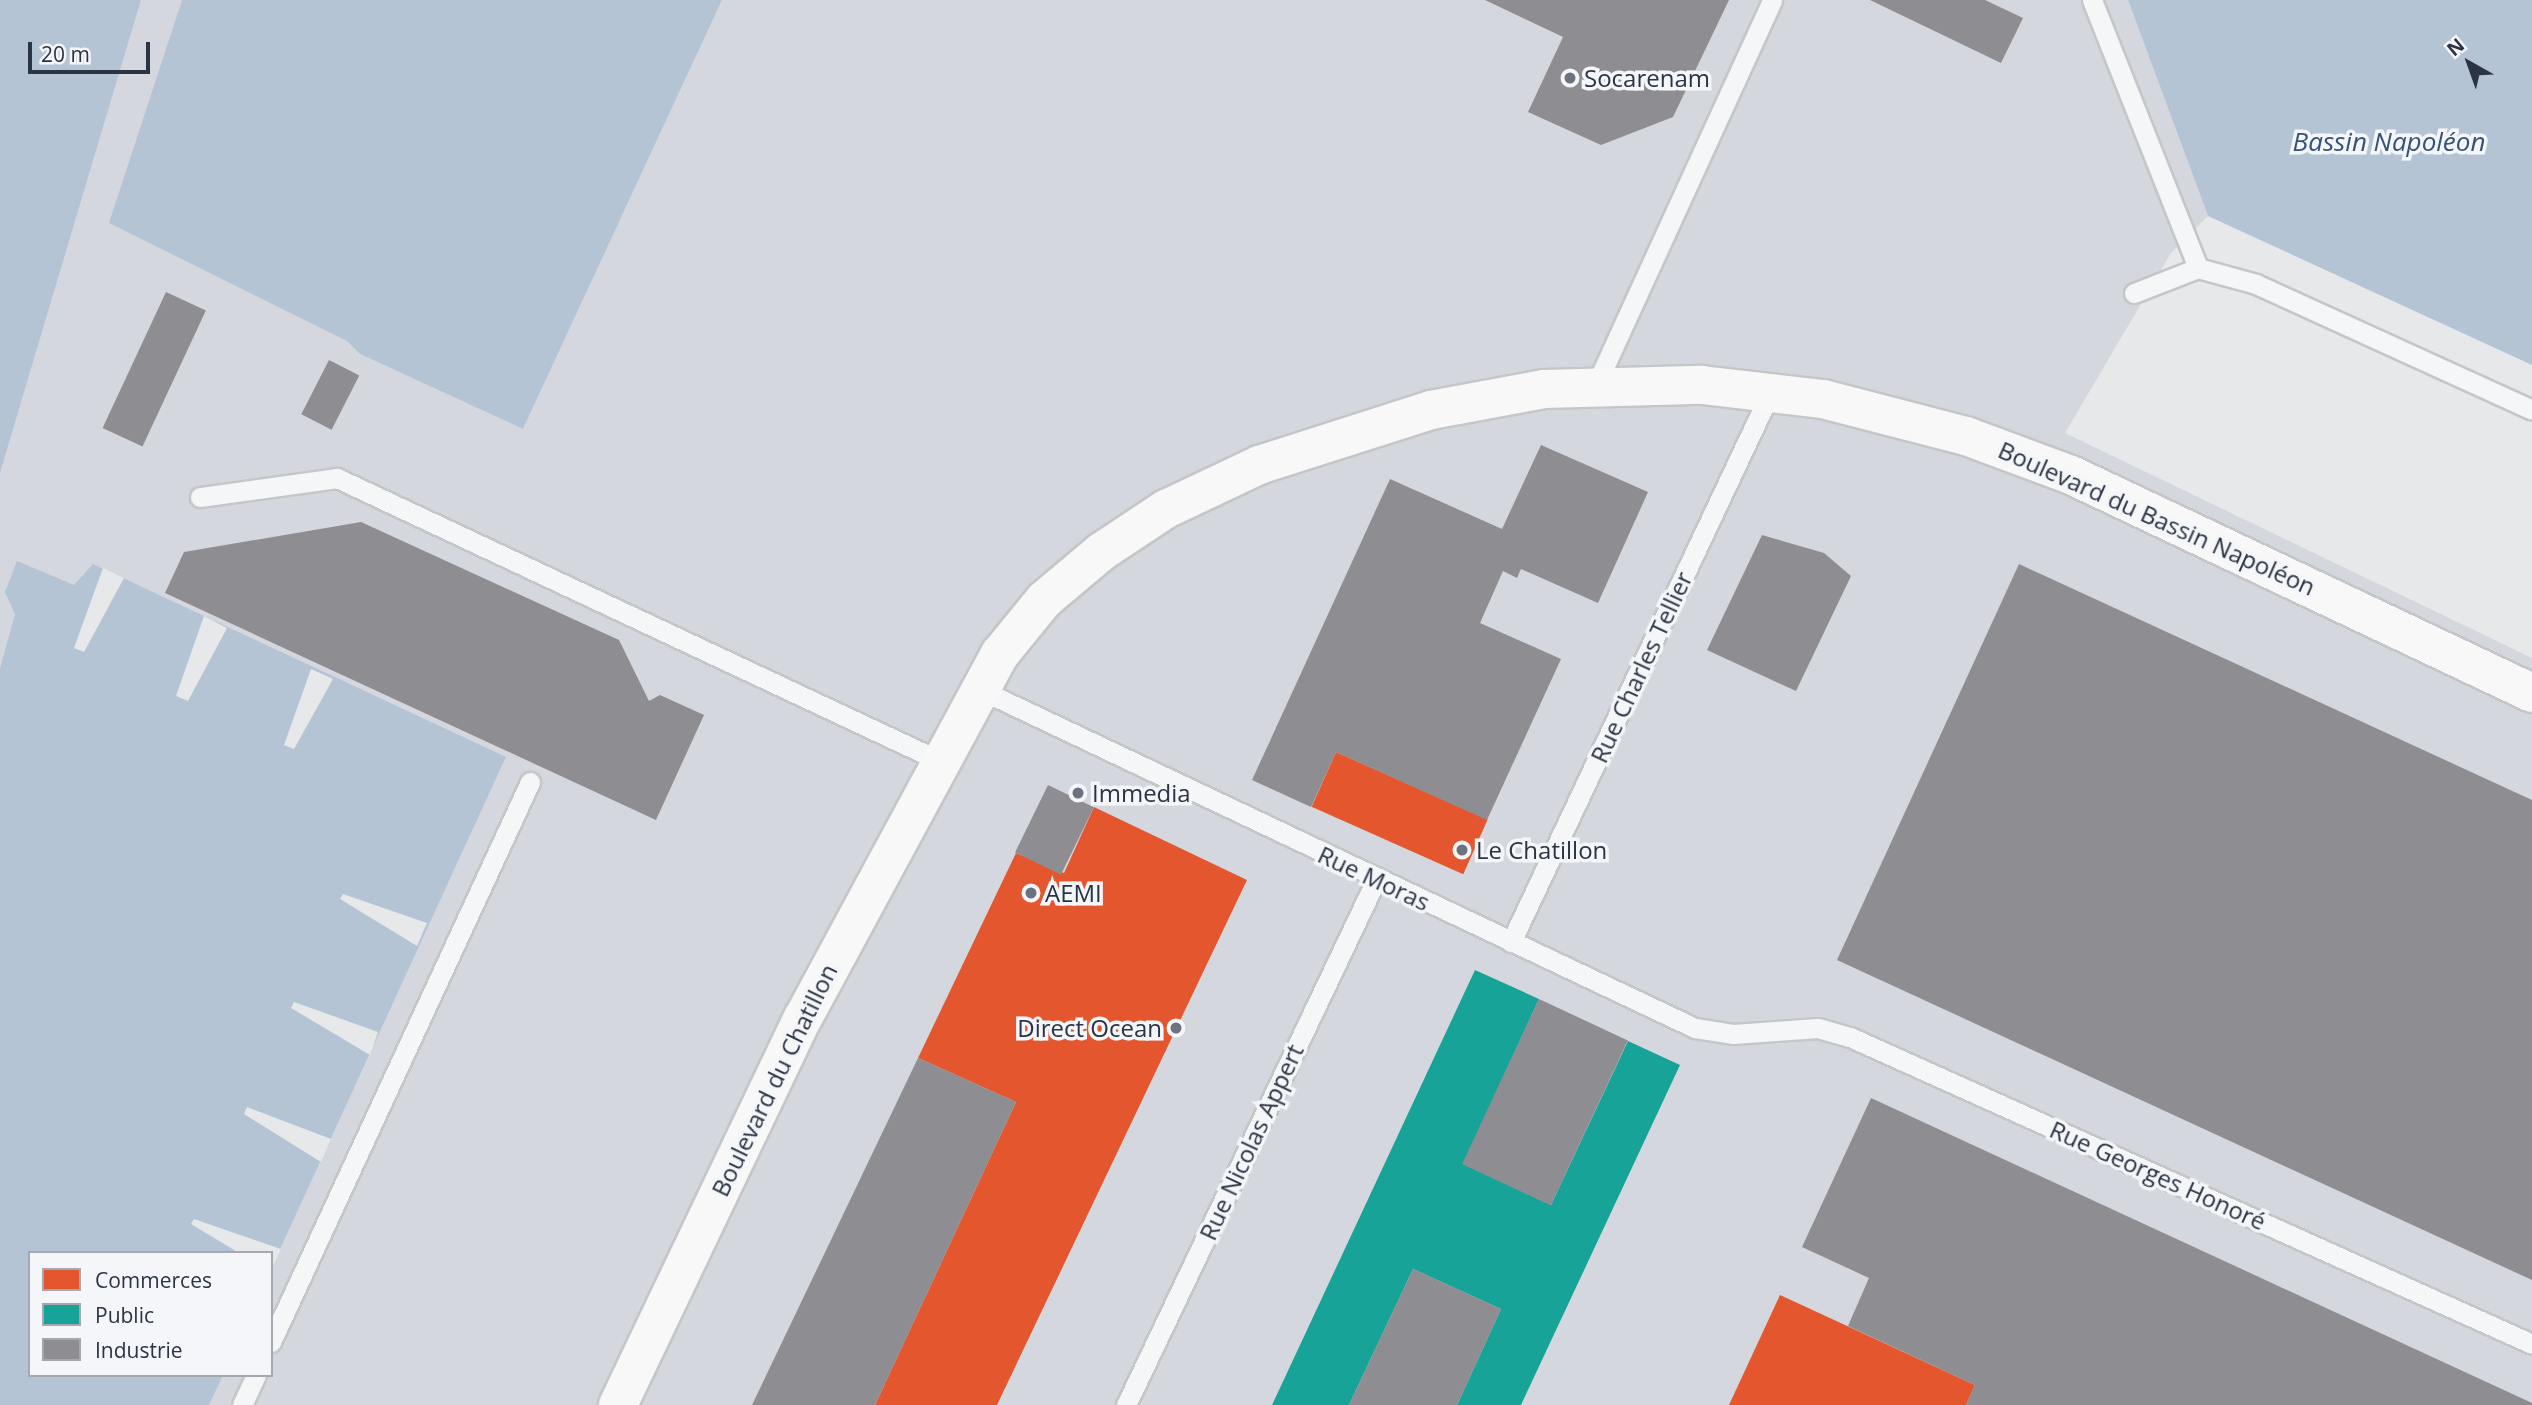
<!DOCTYPE html>
<meta charset="utf-8">
<style>
body{margin:0}
#map{position:relative;width:2532px;height:1405px;overflow:hidden;background:#e6e8ea;font-family:"Open Sans",sans-serif}
div>[style]{position:absolute}
.built>*{inset:0;background:#d4d7dd}
.water>*{inset:0;background:#b4c4d5}
.pier>*{inset:0;background:#e6e8ea}
.shops>*{inset:0;background:#e4572e;transform-origin:0 0}
.public>*{inset:0;background:#17a398}
.industry>*{inset:0;background:#8d8d92;transform-origin:0 0}
.roads{filter:drop-shadow(2px 0 #c4c6c8) drop-shadow(-2px 0 #c4c6c8) drop-shadow(0 2px #c4c6c8) drop-shadow(0 -2px #c4c6c8)}
.service>*{height:19px;margin:-9.5px;padding:0 9.5px;transform-origin:9.5px;border-radius:9.5px;background:#f5f6f7}
.primary>*{height:38px;margin:-19px;padding:0 19px;transform-origin:19px;border-radius:19px;background:#f8f8f8}
.dots>*{width:19px;height:19px;translate:-50% -50%;box-sizing:border-box;border:4px solid #f4f6f9;border-radius:50%}
span{translate:-50% -50%;white-space:nowrap;text-align:center;line-height:1.15;-webkit-text-stroke:7px #f4f6f9;paint-order:stroke}
.poi-label{font-size:24px;color:#2b3445}
.left{translate:0 -50%;text-align:left}
.right{translate:-100% -50%;text-align:right}
.street-label{font-size:24px;color:#2b3445}
.water-label{font-size:26px;color:#34527a;font-style:italic}
.legend{position:absolute;left:28px;top:1251px;width:245px;height:126px;box-sizing:border-box;background:#f4f6f9;border:2px solid #a4a8b1;margin:0;padding:9px 12px;list-style:none;font-size:21px;color:#2b3445}
.legend li{display:flex;align-items:center;gap:14px;height:35px}
.legend b{width:35px;border:2px solid #a4a8b1}
.north{position:absolute;left:2434px;top:28px;width:70px;height:70px;-webkit-text-stroke:5px #f4f6f9;paint-order:stroke;rotate:320deg;font-size:19px;font-weight:700;line-height:28px;text-align:center;color:#2b3445}
.north::after{content:'';display:block;margin:auto;width:24px;height:32px;background:#2b3445;clip-path:polygon(50% 0,100% 100%,50% 72%,0 100%)}
.scale{position:absolute;left:28px;top:42px;width:122px;height:32px;box-sizing:border-box;border:4px solid #2b3445;border-top:0;padding-left:9px;font-size:21px;line-height:24px;white-space:nowrap;color:#2b3445;-webkit-text-stroke:5px #f4f6f9;paint-order:stroke}
</style>
<div id="map">
<div class="built">
<i style="clip-path:polygon(141px 0,182px 0,110px 223px,348px 341px,360px 354px,523px 429px,722px 0,2128px 0,2208px 216px,2171px 253px,2065px 433px,2532px 658px,2532px 1405px,209px 1405px,222px 1375px,271px 1375px,271px 1269px,506px 757px,75px 585px,15px 614px,0 668px,0 473px)"></i>
</div>
<div class="water">
<i style="clip-path:polygon(0 0,141px 0,0 473px)"></i>
<i style="clip-path:polygon(182px 0,722px 0,523px 429px,360px 354px,347px 341px,109px 223px)"></i>
<i style="clip-path:polygon(2128px 0,2532px 0,2532px 365px,2208px 216px)"></i>
<i style="clip-path:polygon(17px 561px,74px 585px,93px 564px,506px 757px,271px 1269px,271px 1253px,30px 1253px,30px 1375px,223px 1375px,209px 1405px,0 1405px,0 668px,15px 614px,5px 592px)"></i>
</div>
<div class="pier">
<i style="clip-path:polygon(103px 568px,124px 578px,84px 652px,74px 648px)"></i>
<i style="clip-path:polygon(204px 616px,227px 628px,188px 701px,176px 696px)"></i>
<i style="clip-path:polygon(311px 669px,333px 679px,294px 749px,284px 745px)"></i>
<i style="clip-path:polygon(343px 894px,427px 923px,417px 946px,340px 899px)"></i>
<i style="clip-path:polygon(294px 1002px,378px 1032px,370px 1055px,291px 1008px)"></i>
<i style="clip-path:polygon(247px 1107px,331px 1139px,321px 1162px,244px 1114px)"></i>
<i style="clip-path:polygon(194px 1219px,281px 1249px,271px 1270px,271px 1253px,239px 1253px,191px 1224px)"></i>
</div>
<div class="shops">
<i style="left:1336px;top:752px;width:166px;height:60px;rotate:24deg"></i>
<i style="clip-path:polygon(1094px 807px,1247px 880px,997px 1405px,875px 1405px,1016px 1102px,918px 1058px,1016px 853px,1064px 873px)"></i>
<i style="clip-path:polygon(1780px 1295px,1975px 1385px,1966px 1405px,1729px 1405px)"></i>
</div>
<div class="public">
<i style="clip-path:polygon(1475px 970px,1539px 999px,1463px 1164px,1551px 1205px,1628px 1041px,1680px 1065px,1521px 1405px,1457px 1405px,1501px 1309px,1413px 1269px,1349px 1405px,1272px 1405px)"></i>
</div>
<div class="industry">
<i style="clip-path:polygon(1485px 0,1729px 0,1673px 117px,1601px 145px,1528px 112px,1563px 37px)"></i>
<i style="clip-path:polygon(1870px 0,1985px 0,2023px 18px,2001px 63px)"></i>
<i style="left:166px;top:292px;width:44px;height:150px;rotate:25deg"></i>
<i style="left:329px;top:360px;width:34px;height:61px;rotate:27deg"></i>
<i style="clip-path:polygon(1541px 445px,1648px 492px,1598px 603px,1521px 569px,1517px 578px,1503px 571px,1480px 623px,1561px 659px,1487px 820px,1336px 752px,1311px 807px,1252px 780px,1390px 479px,1502px 529px)"></i>
<i style="clip-path:polygon(361px 522px,619px 640px,649px 701px,660px 695px,704px 715px,656px 820px,165px 593px,184px 552px)"></i>
<i style="clip-path:polygon(1762px 535px,1824px 553px,1851px 576px,1796px 691px,1707px 650px)"></i>
<i style="clip-path:polygon(2019px 564px,2532px 800px,2532px 1280px,1837px 960px)"></i>
<i style="left:1048px;top:785px;width:51px;height:75px;rotate:26deg"></i>
<i style="left:1539px;top:999px;width:98px;height:182px;rotate:25deg"></i>
<i style="clip-path:polygon(918px 1058px,1016px 1102px,875px 1405px,752px 1405px)"></i>
<i style="clip-path:polygon(1871px 1098px,2532px 1403px,2532px 1405px,1966px 1405px,1975px 1385px,1848px 1326px,1869px 1278px,1802px 1247px)"></i>
<i style="clip-path:polygon(1413px 1269px,1501px 1309px,1457px 1405px,1349px 1405px)"></i>
</div>
<div class="roads">
<div class="service">
<i style="left:2092px;top:0;width:288px;rotate:68.4deg"></i>
<i style="left:2134px;top:293px;width:69px;rotate:-21.3deg"></i>
<i style="left:2198px;top:268px;width:60px;rotate:15.4deg"></i>
<i style="left:2256px;top:284px;width:303px;rotate:24.5deg"></i>
<i style="left:1596px;top:385px;width:423px;rotate:-65.4deg"></i>
<i style="left:200px;top:497px;width:138px;rotate:-7.9deg"></i>
<i style="left:337px;top:478px;width:666px;rotate:25.14deg"></i>
<i style="left:979px;top:689px;width:792px;rotate:25.34deg"></i>
<i style="left:1695px;top:1028px;width:38px;rotate:9deg"></i>
<i style="left:1733px;top:1034px;width:85px;rotate:-4deg"></i>
<i style="left:1818px;top:1028px;width:33px;rotate:16deg"></i>
<i style="left:1850px;top:1037px;width:748px;rotate:24.23deg"></i>
<i style="left:1511px;top:942px;width:609px;rotate:-64.74deg"></i>
<i style="left:271px;top:1342px;width:617px;rotate:-65.18deg"></i>
<i style="left:242px;top:1405px;width:33px;rotate:-65deg"></i>
<i style="left:1126px;top:1405px;width:581px;rotate:-64.54deg"></i>
</div>
<div class="primary">
<i style="left:618px;top:1405px;width:429px;rotate:-64.5deg"></i>
<i style="left:803px;top:1018px;width:414px;rotate:-61.6deg"></i>
<i style="left:1000px;top:654px;width:70px;rotate:-50.8deg"></i>
<i style="left:1044px;top:600px;width:75px;rotate:-40.1deg"></i>
<i style="left:1101px;top:552px;width:78px;rotate:-33.5deg"></i>
<i style="left:1166px;top:509px;width:103px;rotate:-25.3deg"></i>
<i style="left:1259px;top:465px;width:181px;rotate:-17.7deg"></i>
<i style="left:1431px;top:410px;width:115px;rotate:-10.5deg"></i>
<i style="left:1544px;top:389px;width:158px;rotate:-1.5deg"></i>
<i style="left:1702px;top:385px;width:122px;rotate:6.6deg"></i>
<i style="left:1823px;top:399px;width:148px;rotate:14.5deg"></i>
<i style="left:1966px;top:436px;width:112px;rotate:20.4deg"></i>
<i style="left:2071px;top:475px;width:510px;rotate:25.31deg"></i>
</div>
</div>
<div class="dots">
<i style="left:1570px;top:78px;background:#6c737f"></i>
<i style="left:1078px;top:793px;background:#6c737f"></i>
<i style="left:1462px;top:850px;background:#6c737f"></i>
<i style="left:1031px;top:893px;background:#6c737f"></i>
<i style="left:1176px;top:1028px;background:#6c737f"></i>
</div>
<div class="poi-label">
<span class="left" style="left:1584px;top:78px">Socarenam</span>
<span class="left" style="left:1092px;top:793px">Immedia</span>
<span class="left" style="left:1476px;top:850px">Le Chatillon</span>
<span class="left" style="left:1045px;top:893px">AEMI</span>
<span class="right" style="left:1162px;top:1028px">Direct Ocean</span>
</div>
<div class="street-label">
<span style="left:2157px;top:518px;rotate:24deg">Boulevard du Bassin Napoléon</span>
<span style="left:1641px;top:667px;rotate:-65deg">Rue Charles Tellier</span>
<span style="left:1374px;top:878px;rotate:25deg">Rue Moras</span>
<span style="left:774px;top:1080px;rotate:-64deg">Boulevard du Chatillon</span>
<span style="left:1251px;top:1142px;rotate:-65deg">Rue Nicolas Appert</span>
<span style="left:2158px;top:1175px;rotate:24deg">Rue Georges Honoré</span>
</div>
<div class="water-label">
<span style="left:2389px;top:142px">Bassin Napoléon</span>
</div>
<ul class="legend">
<li><b style="height:19px;background:#e4572e"></b>Commerces</li>
<li><b style="height:19px;background:#17a398"></b>Public</li>
<li><b style="height:19px;background:#8d8d92"></b>Industrie</li>
</ul>
<div class="north">N</div>
<div class="scale">20 m</div>
</div>
